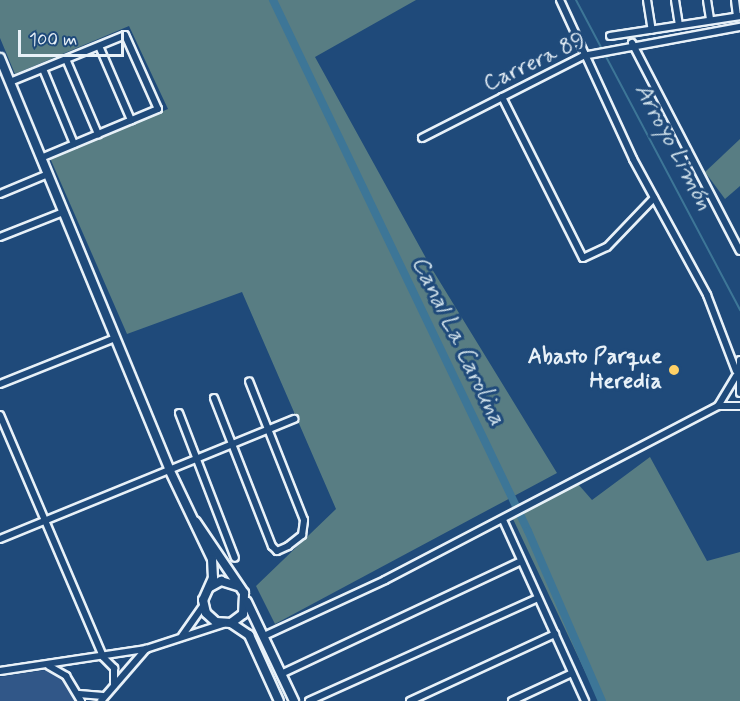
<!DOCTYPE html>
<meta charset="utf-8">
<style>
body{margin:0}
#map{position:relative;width:740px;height:701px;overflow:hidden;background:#1f4a7a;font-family:Mynerve,sans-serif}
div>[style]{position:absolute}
.built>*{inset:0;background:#315788}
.green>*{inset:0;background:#587d83}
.stream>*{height:2px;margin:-1px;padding:0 1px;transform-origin:1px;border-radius:1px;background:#3d7697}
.canal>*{height:8px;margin:-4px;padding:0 4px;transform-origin:4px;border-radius:4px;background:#3d7697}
.roads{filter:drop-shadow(2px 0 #e8f1f8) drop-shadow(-2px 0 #e8f1f8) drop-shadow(0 2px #e8f1f8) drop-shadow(0 -2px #e8f1f8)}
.minor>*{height:6px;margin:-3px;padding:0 3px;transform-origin:3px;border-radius:3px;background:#1f4a7a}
.tertiary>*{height:8px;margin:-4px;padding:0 4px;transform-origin:4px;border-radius:4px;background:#1f4a7a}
.dots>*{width:16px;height:16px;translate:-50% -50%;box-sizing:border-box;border:3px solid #1f4a7a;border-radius:50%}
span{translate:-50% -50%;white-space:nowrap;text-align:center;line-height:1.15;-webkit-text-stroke:6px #1f4a7a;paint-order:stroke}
.street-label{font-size:22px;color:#e8f1f8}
.poi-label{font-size:22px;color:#e8f1f8;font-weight:700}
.right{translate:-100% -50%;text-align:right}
.water-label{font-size:24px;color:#cedfe9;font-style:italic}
.scale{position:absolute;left:18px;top:30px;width:106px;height:27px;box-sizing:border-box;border:3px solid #e8f1f8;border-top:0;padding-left:8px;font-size:18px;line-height:21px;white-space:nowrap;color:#e8f1f8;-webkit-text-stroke:4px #1f4a7a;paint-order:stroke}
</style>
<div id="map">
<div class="built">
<i style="clip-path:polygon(46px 670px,65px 682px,75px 701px,0 701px,0 677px)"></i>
</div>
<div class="green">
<i style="clip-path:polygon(0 0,416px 0,315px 57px,432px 269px,557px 473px,275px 624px,256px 586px,336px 509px,242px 292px,127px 334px,50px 158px,168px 109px,129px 26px,15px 74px,0 38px)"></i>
<i style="clip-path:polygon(740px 139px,740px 186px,725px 199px,705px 172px)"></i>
<i style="clip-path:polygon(650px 457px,707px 561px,740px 552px,740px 701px,599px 701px,513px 519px,578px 484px,592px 500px)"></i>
</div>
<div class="stream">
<i style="left:576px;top:0;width:351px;rotate:62.1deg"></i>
</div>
<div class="canal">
<i style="left:273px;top:0;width:589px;rotate:64.35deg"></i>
<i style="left:528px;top:531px;width:185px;rotate:66.5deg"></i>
</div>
<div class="roads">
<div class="minor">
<i style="left:560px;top:0;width:175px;rotate:65.3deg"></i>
<i style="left:633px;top:159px;width:155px;rotate:61.4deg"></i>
<i style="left:707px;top:295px;width:81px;rotate:69.1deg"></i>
<i style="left:647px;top:0;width:30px;rotate:81deg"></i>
<i style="left:675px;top:0;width:25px;rotate:81deg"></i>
<i style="left:707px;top:0;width:20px;rotate:81deg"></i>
<i style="left:735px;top:0;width:16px;rotate:83deg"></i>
<i style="left:610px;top:36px;width:132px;rotate:-8.7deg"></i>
<i style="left:632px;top:43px;width:234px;rotate:62.6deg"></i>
<i style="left:99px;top:46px;width:81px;rotate:66.6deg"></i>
<i style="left:66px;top:59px;width:82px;rotate:66.9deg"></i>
<i style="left:43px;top:69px;width:81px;rotate:67.5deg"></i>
<i style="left:10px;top:82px;width:124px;rotate:-22.2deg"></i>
<i style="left:125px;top:35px;width:81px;rotate:66deg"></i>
<i style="left:158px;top:109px;width:127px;rotate:157.3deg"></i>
<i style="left:502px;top:97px;width:180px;rotate:63.3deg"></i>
<i style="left:583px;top:258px;width:26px;rotate:-25deg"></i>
<i style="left:607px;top:247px;width:68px;rotate:-46.2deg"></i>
<i style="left:422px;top:138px;width:181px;rotate:-27deg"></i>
<i style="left:583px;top:56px;width:160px;rotate:-10.5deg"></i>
<i style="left:0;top:194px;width:52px;rotate:-22.6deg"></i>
<i style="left:0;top:237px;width:68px;rotate:-21.6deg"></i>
<i style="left:740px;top:360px;width:33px;rotate:90deg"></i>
<i style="left:0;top:384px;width:124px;rotate:-21.8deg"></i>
<i style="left:214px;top:398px;width:159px;rotate:68.6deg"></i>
<i style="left:272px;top:546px;width:7px;rotate:45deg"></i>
<i style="left:277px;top:551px;width:12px;rotate:-24deg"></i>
<i style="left:288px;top:546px;width:18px;rotate:-38deg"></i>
<i style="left:302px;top:535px;width:15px;rotate:-82deg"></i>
<i style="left:304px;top:520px;width:149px;rotate:-111.6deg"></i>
<i style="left:718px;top:406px;width:35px;rotate:-59deg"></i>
<i style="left:179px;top:413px;width:155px;rotate:68.9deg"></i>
<i style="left:0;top:415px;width:263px;rotate:66.9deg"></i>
<i style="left:103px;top:657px;width:16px;rotate:45deg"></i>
<i style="left:114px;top:668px;width:17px;rotate:90deg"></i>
<i style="left:503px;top:520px;width:199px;rotate:65.6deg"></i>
<i style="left:0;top:539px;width:318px;rotate:-22.2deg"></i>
<i style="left:182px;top:636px;width:37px;rotate:-55deg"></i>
<i style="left:264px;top:636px;width:133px;rotate:-24.8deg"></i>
<i style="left:385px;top:580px;width:376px;rotate:-27.6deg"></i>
<i style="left:718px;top:406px;width:22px"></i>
<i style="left:49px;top:666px;width:20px;rotate:30deg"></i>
<i style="left:66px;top:676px;width:29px;rotate:59deg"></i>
<i style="left:0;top:671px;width:148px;rotate:-8.6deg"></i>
<i style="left:146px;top:649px;width:81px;rotate:-18deg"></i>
<i style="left:281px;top:674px;width:265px;rotate:-25.2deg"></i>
<i style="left:79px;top:694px;width:24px;rotate:5deg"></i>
<i style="left:101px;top:701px;width:69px;rotate:-49.1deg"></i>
<i style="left:309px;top:701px;width:251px;rotate:-24.2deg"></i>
<i style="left:410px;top:701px;width:160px;rotate:-24.8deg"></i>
<i style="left:512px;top:701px;width:66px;rotate:-25deg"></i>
</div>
<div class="tertiary">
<i style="left:0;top:58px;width:444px;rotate:67.6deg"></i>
<i style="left:169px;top:469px;width:100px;rotate:64.5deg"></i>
<i style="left:212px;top:559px;width:19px;rotate:87deg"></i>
<i style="left:213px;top:578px;width:24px;rotate:114deg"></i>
<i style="left:203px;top:600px;width:13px;rotate:77deg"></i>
<i style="left:206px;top:613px;width:13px;rotate:42deg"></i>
<i style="left:216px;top:622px;width:15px;rotate:4deg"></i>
<i style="left:231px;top:623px;width:15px;rotate:-37deg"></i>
<i style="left:243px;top:614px;width:21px;rotate:-87deg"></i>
<i style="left:244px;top:593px;width:86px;rotate:-124.1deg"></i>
<i style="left:210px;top:587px;width:13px;rotate:-29deg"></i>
<i style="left:221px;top:581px;width:17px;rotate:17deg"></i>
<i style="left:247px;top:602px;width:110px;rotate:64.6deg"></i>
<i style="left:231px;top:623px;width:22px;rotate:34deg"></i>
<i style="left:249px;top:635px;width:72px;rotate:65.6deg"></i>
</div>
</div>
<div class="dots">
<i style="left:674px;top:370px;background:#ffd166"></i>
</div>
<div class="street-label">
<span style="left:535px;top:63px;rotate:-25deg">Carrera 89</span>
</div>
<div class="poi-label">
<span class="right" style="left:662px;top:370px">Abasto Parque<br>Heredia</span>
</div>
<div class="water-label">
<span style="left:673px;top:147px;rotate:62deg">Arroyo Limón</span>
<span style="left:458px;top:341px;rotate:64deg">Canal La Carolina</span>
</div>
<div class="scale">100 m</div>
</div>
